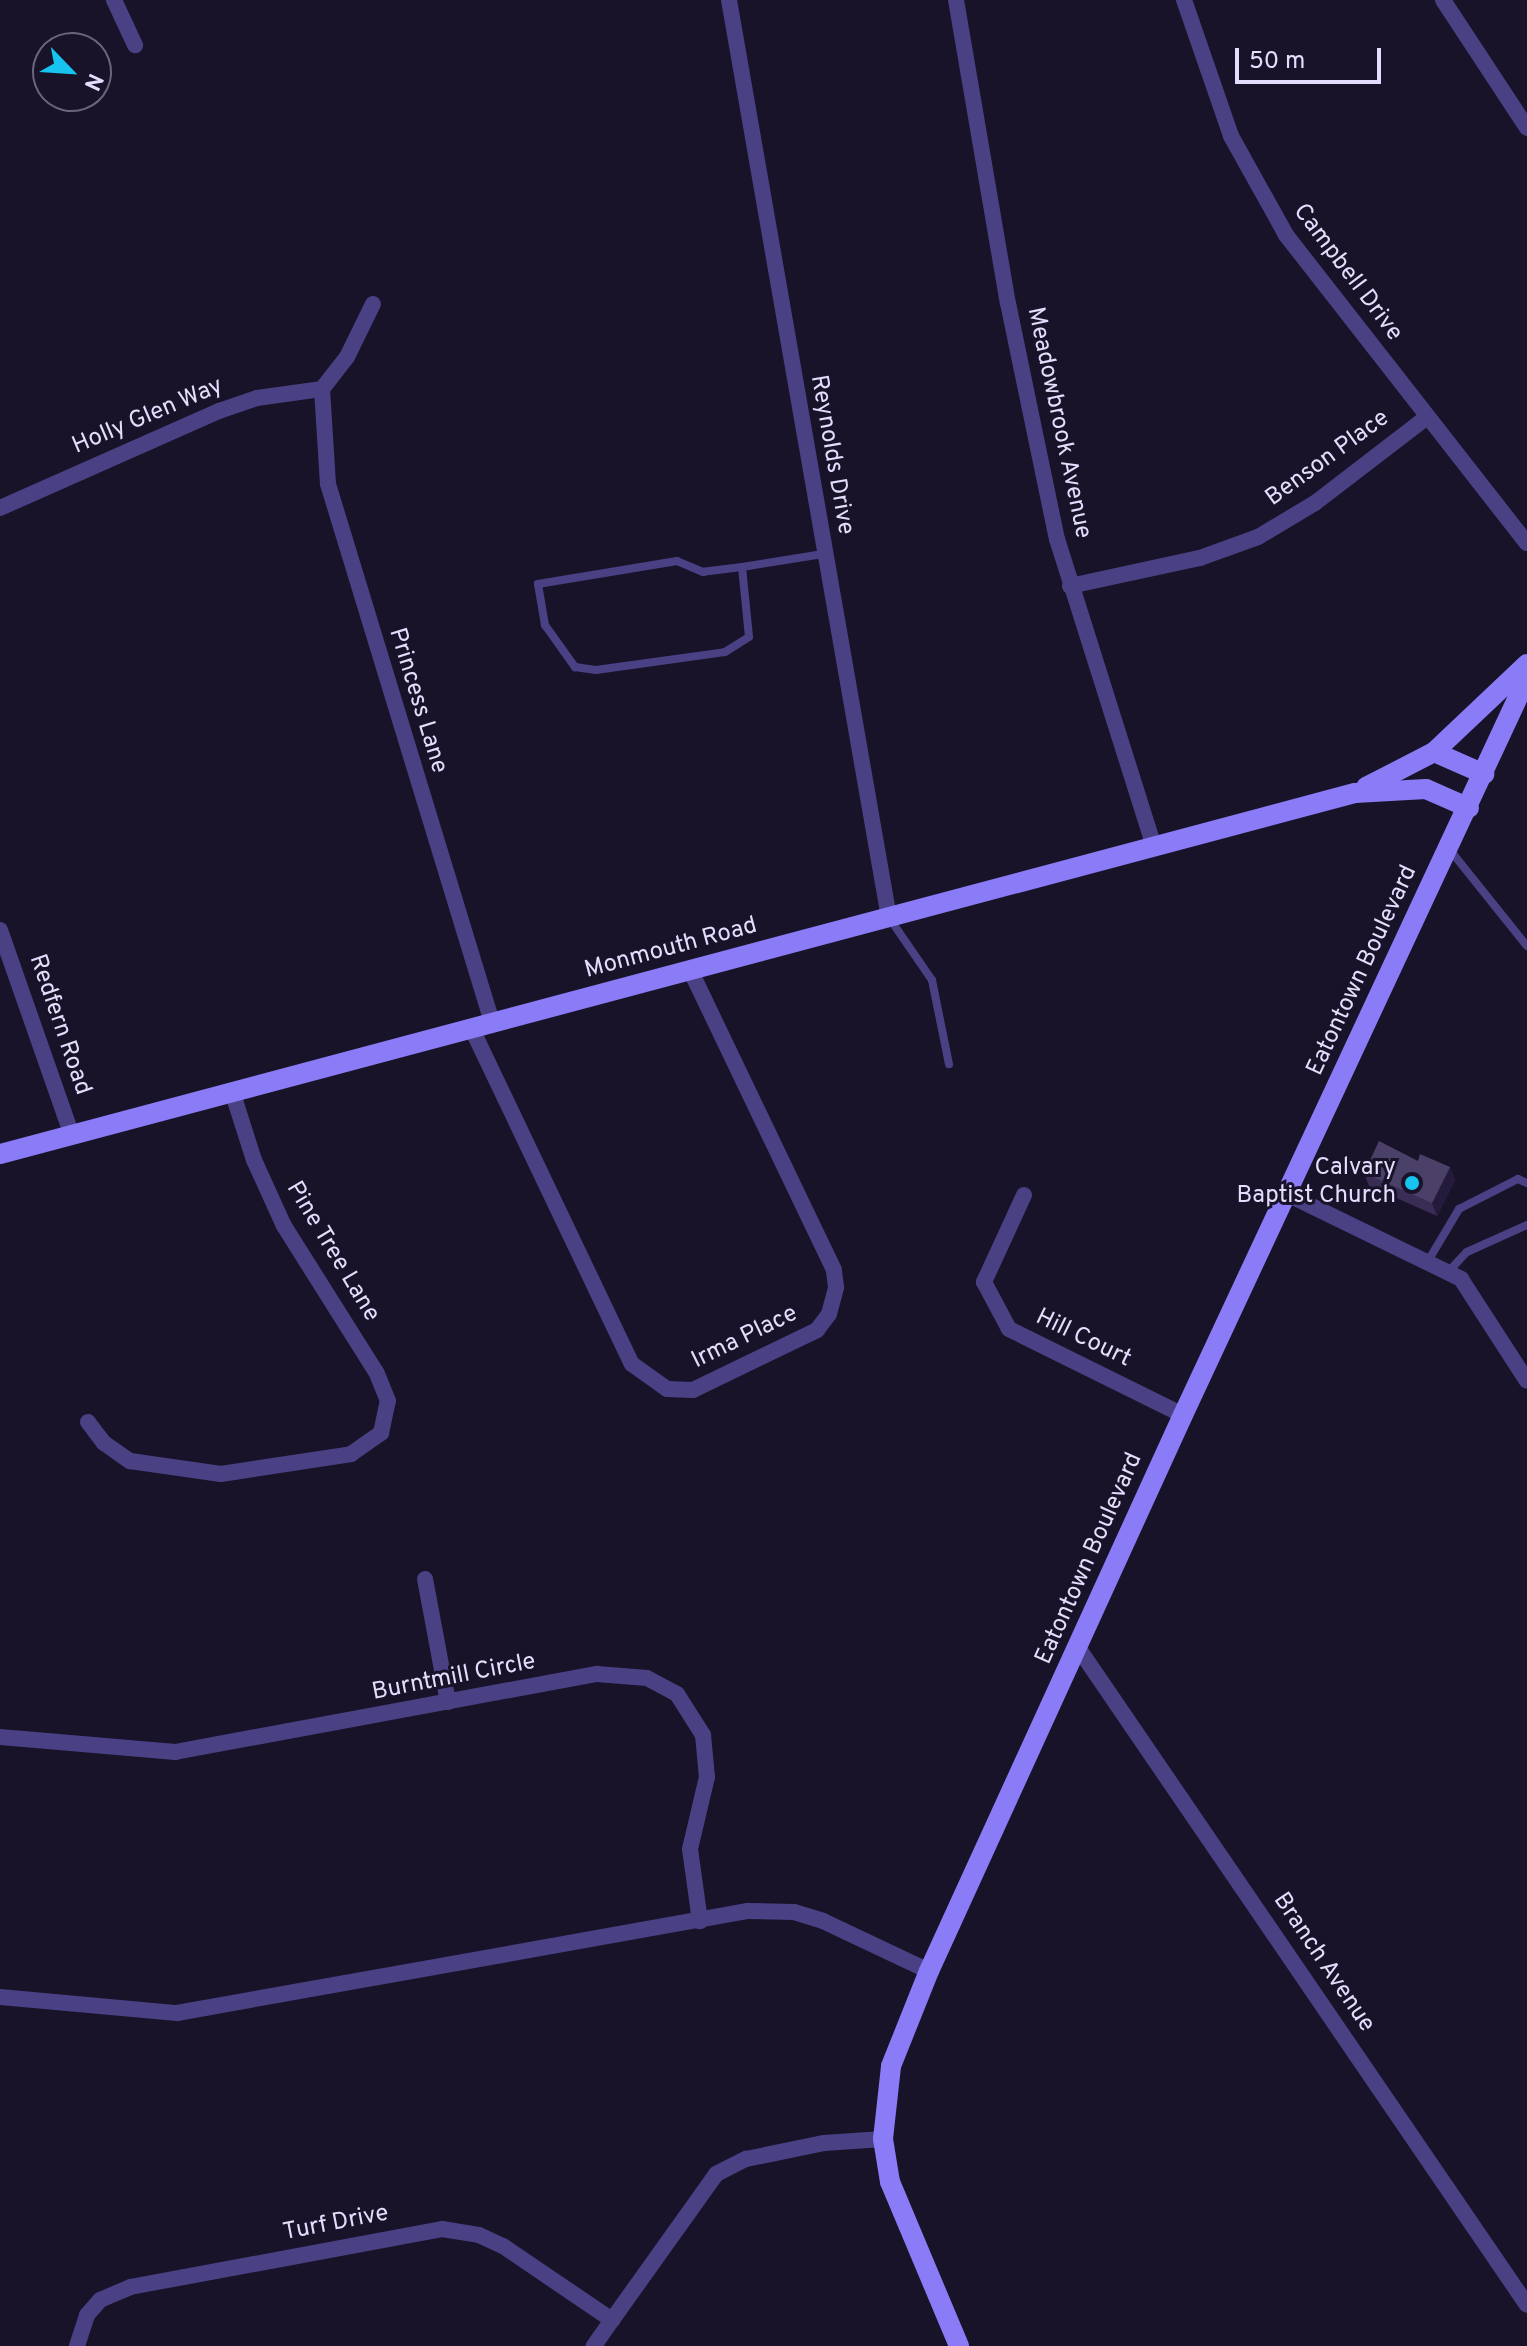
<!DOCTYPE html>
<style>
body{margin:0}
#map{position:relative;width:1527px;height:2346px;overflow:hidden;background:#191329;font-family:Overpass,sans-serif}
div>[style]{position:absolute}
.lane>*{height:8px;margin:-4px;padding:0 4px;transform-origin:4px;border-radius:4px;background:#4a4185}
.street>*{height:16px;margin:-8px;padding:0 8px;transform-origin:8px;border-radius:8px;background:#4a4185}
.secondary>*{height:20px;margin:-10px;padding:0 10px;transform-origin:10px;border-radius:10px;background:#8a7bf6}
.wall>*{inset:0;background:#392d56}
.shaded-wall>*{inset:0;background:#241b3c}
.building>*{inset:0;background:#4b4068}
.dots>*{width:22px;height:22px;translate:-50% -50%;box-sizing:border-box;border:4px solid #191329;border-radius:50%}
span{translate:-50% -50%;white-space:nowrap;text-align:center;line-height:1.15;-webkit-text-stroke:6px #191329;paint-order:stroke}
.street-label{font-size:24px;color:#e4ddfd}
.poi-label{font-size:24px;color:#e4ddfd}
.right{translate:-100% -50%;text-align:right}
.north{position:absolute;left:32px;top:32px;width:80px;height:80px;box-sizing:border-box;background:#191329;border:2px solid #6a647e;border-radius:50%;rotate:115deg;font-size:22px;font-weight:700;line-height:32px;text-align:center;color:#e4ddfd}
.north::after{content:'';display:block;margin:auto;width:28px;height:36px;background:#17c4ef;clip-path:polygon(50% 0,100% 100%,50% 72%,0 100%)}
.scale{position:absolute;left:1235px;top:48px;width:146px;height:36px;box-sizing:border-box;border:4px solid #e4ddfd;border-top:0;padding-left:10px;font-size:24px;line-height:28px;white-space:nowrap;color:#e4ddfd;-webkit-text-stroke:6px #191329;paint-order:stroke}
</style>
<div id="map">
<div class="lane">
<i style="left:742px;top:567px;width:39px;rotate:173deg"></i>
<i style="left:703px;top:572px;width:28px;rotate:-157deg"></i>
<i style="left:677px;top:561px;width:141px;rotate:170.6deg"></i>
<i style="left:538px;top:584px;width:42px;rotate:80.3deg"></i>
<i style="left:545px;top:625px;width:52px;rotate:54.5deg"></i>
<i style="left:575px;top:667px;width:21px;rotate:8deg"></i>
<i style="left:596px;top:670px;width:130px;rotate:-7.9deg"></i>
<i style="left:725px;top:652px;width:28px;rotate:-32deg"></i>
<i style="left:749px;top:637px;width:70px;rotate:-95.7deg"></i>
<i style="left:742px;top:567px;width:82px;rotate:-9.1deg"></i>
<i style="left:1450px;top:850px;width:123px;rotate:51.3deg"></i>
<i style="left:890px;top:919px;width:74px;rotate:55.5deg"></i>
<i style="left:932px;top:980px;width:86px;rotate:78.6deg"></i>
<i style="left:1428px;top:1261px;width:61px;rotate:-59.2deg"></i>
<i style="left:1459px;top:1209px;width:66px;rotate:-27deg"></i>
<i style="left:1518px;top:1179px;width:10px;rotate:24deg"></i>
<i style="left:1449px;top:1271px;width:26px;rotate:-47deg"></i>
<i style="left:1467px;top:1252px;width:66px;rotate:-24.2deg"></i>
</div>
<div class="street">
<i style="left:114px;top:0;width:50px;rotate:65deg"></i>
<i style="left:729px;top:0;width:932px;rotate:80.11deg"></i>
<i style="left:956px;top:0;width:307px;rotate:80.3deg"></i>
<i style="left:1008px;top:303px;width:241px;rotate:78.3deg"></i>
<i style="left:1057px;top:539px;width:322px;rotate:72.5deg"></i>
<i style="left:1184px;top:0;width:144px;rotate:70.9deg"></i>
<i style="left:1231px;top:136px;width:113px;rotate:60.9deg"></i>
<i style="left:1286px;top:235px;width:391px;rotate:52deg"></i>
<i style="left:1443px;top:0;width:153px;rotate:56.7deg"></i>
<i style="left:322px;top:389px;width:95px;rotate:86.4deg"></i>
<i style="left:328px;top:484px;width:562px;rotate:73.05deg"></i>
<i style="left:322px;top:389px;width:41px;rotate:-52deg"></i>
<i style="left:347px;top:357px;width:59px;rotate:-63.9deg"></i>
<i style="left:0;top:508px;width:240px;rotate:-23.9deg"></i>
<i style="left:219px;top:411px;width:40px;rotate:-18.9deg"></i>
<i style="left:257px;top:398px;width:66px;rotate:-7.9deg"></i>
<i style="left:1070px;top:586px;width:133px;rotate:-12.2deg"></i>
<i style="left:1200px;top:558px;width:62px;rotate:-19.9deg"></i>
<i style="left:1258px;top:537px;width:66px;rotate:-30.8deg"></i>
<i style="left:1315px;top:503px;width:141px;rotate:-37.5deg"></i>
<i style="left:0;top:930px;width:218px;rotate:70.7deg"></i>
<i style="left:471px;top:1027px;width:373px;rotate:64.5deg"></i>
<i style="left:632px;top:1364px;width:43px;rotate:35.5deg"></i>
<i style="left:667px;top:1389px;width:26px;rotate:2deg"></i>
<i style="left:693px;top:1390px;width:138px;rotate:-25.8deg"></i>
<i style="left:817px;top:1330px;width:20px;rotate:-53deg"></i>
<i style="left:829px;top:1314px;width:28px;rotate:-75deg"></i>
<i style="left:836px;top:1287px;width:17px;rotate:-97deg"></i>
<i style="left:834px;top:1270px;width:333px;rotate:-115.6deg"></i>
<i style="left:1287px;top:1194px;width:194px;rotate:26deg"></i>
<i style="left:1461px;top:1279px;width:121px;rotate:57.1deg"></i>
<i style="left:1024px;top:1195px;width:96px;rotate:114.7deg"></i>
<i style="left:984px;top:1282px;width:53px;rotate:62deg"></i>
<i style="left:1009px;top:1329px;width:194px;rotate:26.3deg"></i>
<i style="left:88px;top:1422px;width:26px;rotate:53deg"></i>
<i style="left:104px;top:1443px;width:32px;rotate:35deg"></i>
<i style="left:130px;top:1461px;width:92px;rotate:8.1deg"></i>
<i style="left:221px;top:1474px;width:132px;rotate:-8.7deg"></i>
<i style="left:351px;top:1454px;width:37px;rotate:-35deg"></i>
<i style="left:381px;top:1433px;width:33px;rotate:-78deg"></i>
<i style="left:388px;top:1401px;width:31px;rotate:-112deg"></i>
<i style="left:376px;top:1372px;width:173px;rotate:-122.2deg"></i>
<i style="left:284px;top:1226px;width:72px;rotate:-114.4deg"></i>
<i style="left:254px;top:1160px;width:69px;rotate:-107.7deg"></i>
<i style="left:425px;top:1579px;width:125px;rotate:79.4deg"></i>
<i style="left:1079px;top:1649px;width:794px;rotate:55.67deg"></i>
<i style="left:0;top:1737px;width:176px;rotate:4.9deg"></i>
<i style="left:175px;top:1752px;width:429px;rotate:-10.5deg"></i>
<i style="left:597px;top:1674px;width:50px;rotate:4.6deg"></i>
<i style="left:647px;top:1678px;width:34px;rotate:28deg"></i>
<i style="left:677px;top:1694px;width:49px;rotate:57.6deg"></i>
<i style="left:703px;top:1735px;width:42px;rotate:84.6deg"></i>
<i style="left:707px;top:1777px;width:74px;rotate:103.3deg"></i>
<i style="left:690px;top:1849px;width:73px;rotate:82.1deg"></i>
<i style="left:0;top:1997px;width:178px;rotate:5.2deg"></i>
<i style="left:177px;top:2013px;width:580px;rotate:-10.13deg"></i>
<i style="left:748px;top:1911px;width:46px;rotate:1.2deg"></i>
<i style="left:794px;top:1912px;width:30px;rotate:17deg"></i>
<i style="left:823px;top:1921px;width:117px;rotate:25.3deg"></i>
<i style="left:612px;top:2320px;width:179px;rotate:-54.5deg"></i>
<i style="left:716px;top:2174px;width:34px;rotate:-27deg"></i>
<i style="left:746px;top:2159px;width:80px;rotate:-11.6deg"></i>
<i style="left:824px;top:2143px;width:59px;rotate:-3.9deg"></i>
<i style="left:77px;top:2346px;width:33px;rotate:-72deg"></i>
<i style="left:87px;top:2315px;width:20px;rotate:-49deg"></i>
<i style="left:100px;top:2300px;width:33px;rotate:-23deg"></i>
<i style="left:130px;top:2287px;width:317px;rotate:-10.5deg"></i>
<i style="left:442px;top:2229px;width:37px;rotate:9deg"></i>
<i style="left:479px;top:2235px;width:26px;rotate:25deg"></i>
<i style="left:503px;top:2246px;width:132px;rotate:34.2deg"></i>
<i style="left:612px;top:2320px;width:32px;rotate:125deg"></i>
</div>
<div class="secondary">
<i style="left:1434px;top:752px;width:55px;rotate:23.7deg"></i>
<i style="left:1366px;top:787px;width:76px;rotate:-27.2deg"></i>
<i style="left:1434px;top:752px;width:128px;rotate:-43.4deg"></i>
<i style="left:0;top:1154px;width:1402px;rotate:-14.92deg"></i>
<i style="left:1355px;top:793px;width:71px;rotate:-3.2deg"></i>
<i style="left:1426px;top:789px;width:47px;rotate:23.8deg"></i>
<i style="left:959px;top:2346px;width:178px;rotate:-112.8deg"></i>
<i style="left:890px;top:2182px;width:44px;rotate:-99.2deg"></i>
<i style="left:883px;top:2139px;width:73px;rotate:-83.7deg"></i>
<i style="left:891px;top:2066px;width:102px;rotate:-68.2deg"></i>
<i style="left:929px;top:1971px;width:611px;rotate:-65.45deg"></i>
<i style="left:1183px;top:1415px;width:813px;rotate:-64.98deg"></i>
</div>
<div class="wall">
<i style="clip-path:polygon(1418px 1161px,1450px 1167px,1455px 1180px,1437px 1216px,1369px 1186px,1364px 1173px)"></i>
</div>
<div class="shaded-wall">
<i style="clip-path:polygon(1450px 1167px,1455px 1180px,1437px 1216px,1432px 1203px)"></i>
</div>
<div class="building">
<i style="clip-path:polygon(1379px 1141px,1418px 1161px,1420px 1154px,1450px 1167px,1432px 1203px,1364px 1173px)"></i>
</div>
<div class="dots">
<i style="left:1412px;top:1183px;background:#17c4ef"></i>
</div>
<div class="street-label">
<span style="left:1347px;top:273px;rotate:53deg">Campbell Drive</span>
<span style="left:148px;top:417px;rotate:-23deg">Holly Glen Way</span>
<span style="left:1058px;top:423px;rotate:78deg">Meadowbrook Avenue</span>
<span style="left:831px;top:455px;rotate:80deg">Reynolds Drive</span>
<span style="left:1328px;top:459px;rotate:-36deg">Benson Place</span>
<span style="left:417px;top:701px;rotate:73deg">Princess Lane</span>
<span style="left:671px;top:949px;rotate:-15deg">Monmouth Road</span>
<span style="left:1363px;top:971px;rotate:-65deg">Eatontown Boulevard</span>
<span style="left:59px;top:1025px;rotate:71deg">Redfern Road</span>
<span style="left:332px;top:1252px;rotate:59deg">Pine Tree Lane</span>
<span style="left:745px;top:1338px;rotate:-26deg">Irma Place</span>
<span style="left:1083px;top:1339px;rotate:26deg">Hill Court</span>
<span style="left:1090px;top:1559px;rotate:-66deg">Eatontown Boulevard</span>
<span style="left:454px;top:1678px;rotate:-11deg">Burntmill Circle</span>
<span style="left:1323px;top:1963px;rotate:56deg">Branch Avenue</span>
<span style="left:336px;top:2224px;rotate:-11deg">Turf Drive</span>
</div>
<div class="poi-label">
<span class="right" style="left:1396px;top:1183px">Calvary<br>Baptist Church</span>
</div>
<div class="north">N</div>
<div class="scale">50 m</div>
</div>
